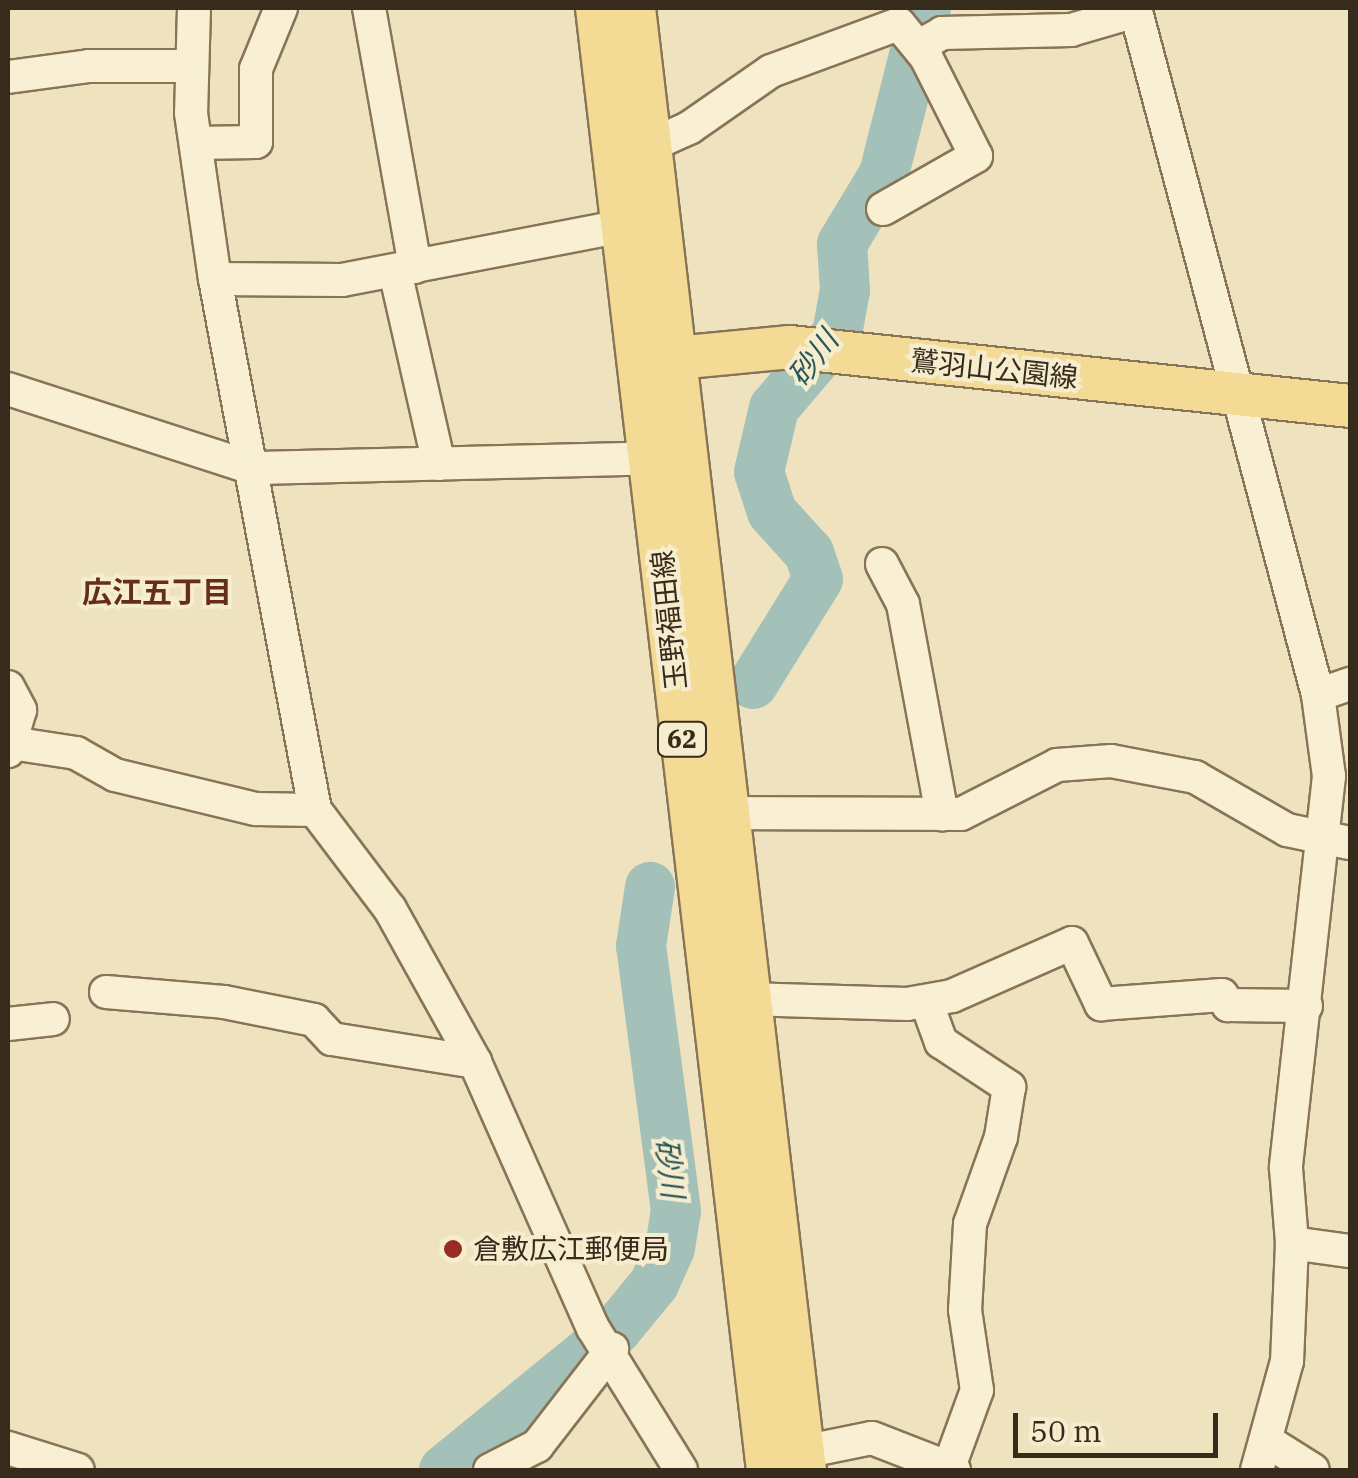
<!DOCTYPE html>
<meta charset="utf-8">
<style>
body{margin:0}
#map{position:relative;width:1358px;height:1478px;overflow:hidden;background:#efe3bf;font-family:"IBM Plex Serif","Noto Sans JP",serif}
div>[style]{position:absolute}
.river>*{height:50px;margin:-25px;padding:0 25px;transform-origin:25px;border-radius:25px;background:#a3c1b9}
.roads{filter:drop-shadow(2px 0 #887457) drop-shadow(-2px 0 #887457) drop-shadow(0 2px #887457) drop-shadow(0 -2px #887457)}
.minor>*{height:32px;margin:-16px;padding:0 16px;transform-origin:16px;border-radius:16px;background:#f9f0d3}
.major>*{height:42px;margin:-21px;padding:0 21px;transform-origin:21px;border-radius:21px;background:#f4db95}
.dots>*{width:28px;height:28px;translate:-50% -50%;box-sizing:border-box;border:5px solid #f6edcf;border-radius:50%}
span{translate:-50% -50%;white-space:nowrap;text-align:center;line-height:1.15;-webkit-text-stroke:8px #f6edcf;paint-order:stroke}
.shield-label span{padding:2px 8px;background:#f6edcf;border:2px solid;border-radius:8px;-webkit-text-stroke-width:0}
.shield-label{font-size:25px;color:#372b1c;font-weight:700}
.street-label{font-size:28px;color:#372b1c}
.poi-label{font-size:28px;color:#372b1c}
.left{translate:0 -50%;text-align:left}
.water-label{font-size:30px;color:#2b5757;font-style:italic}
.neighbourhood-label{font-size:30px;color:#652e1a;font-weight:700}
.frame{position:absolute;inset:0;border:10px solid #372b1c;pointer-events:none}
.scale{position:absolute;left:1013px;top:1413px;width:205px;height:45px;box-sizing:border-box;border:5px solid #372b1c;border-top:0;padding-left:12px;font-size:30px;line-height:35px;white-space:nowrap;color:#372b1c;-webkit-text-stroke:8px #f6edcf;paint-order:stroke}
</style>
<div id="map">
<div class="river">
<i style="left:753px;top:684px;width:123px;rotate:-58.2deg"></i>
<i style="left:818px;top:579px;width:28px;rotate:-109deg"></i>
<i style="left:809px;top:553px;width:55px;rotate:-132.1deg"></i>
<i style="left:772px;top:512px;width:42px;rotate:-108deg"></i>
<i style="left:759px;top:472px;width:66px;rotate:-76.8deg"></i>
<i style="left:774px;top:408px;width:97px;rotate:-49.6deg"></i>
<i style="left:837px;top:334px;width:45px;rotate:-79.7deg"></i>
<i style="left:845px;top:290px;width:46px;rotate:-93.7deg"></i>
<i style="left:842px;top:244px;width:82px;rotate:-59deg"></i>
<i style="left:884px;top:174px;width:171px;rotate:-75.8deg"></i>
<i style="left:444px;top:1470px;width:223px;rotate:-39.2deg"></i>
<i style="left:617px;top:1329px;width:58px;rotate:-50.6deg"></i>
<i style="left:654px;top:1284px;width:39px;rotate:-66deg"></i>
<i style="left:670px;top:1248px;width:37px;rotate:-81deg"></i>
<i style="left:676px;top:1211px;width:267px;rotate:-97.5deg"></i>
<i style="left:641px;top:946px;width:60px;rotate:-81.3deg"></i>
</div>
<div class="roads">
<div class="minor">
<i style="left:194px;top:8px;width:105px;rotate:91.6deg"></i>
<i style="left:191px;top:113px;width:168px;rotate:81.8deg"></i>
<i style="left:215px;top:279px;width:540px;rotate:79.33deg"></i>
<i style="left:315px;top:810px;width:124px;rotate:52.9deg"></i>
<i style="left:390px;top:909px;width:175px;rotate:60.9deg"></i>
<i style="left:475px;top:1062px;width:291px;rotate:66.1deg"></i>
<i style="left:593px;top:1328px;width:167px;rotate:58.2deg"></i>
<i style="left:369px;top:8px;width:263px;rotate:79.9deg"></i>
<i style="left:1135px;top:8px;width:711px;rotate:75.08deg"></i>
<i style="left:1318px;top:695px;width:82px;rotate:82.3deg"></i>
<i style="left:1329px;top:776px;width:394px;rotate:96.3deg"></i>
<i style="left:1286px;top:1168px;width:75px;rotate:85.4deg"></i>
<i style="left:1292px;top:1243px;width:118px;rotate:92.4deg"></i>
<i style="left:1287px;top:1361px;width:113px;rotate:105.4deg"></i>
<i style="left:919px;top:46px;width:26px;rotate:-29deg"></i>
<i style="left:942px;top:33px;width:129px;rotate:-1.3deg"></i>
<i style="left:1071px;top:30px;width:68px;rotate:-16.3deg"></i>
<i style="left:8px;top:77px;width:82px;rotate:-7.7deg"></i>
<i style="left:89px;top:66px;width:100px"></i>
<i style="left:196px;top:143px;width:60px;rotate:-1deg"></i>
<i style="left:256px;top:142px;width:73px;rotate:-90deg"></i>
<i style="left:256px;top:69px;width:66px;rotate:-67.7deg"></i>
<i style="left:649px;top:146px;width:44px;rotate:-24.2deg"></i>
<i style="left:689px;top:128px;width:100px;rotate:-34.8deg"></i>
<i style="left:771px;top:71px;width:136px;rotate:-20.2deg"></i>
<i style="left:899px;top:24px;width:43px;rotate:50.7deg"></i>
<i style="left:926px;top:57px;width:111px;rotate:63.2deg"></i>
<i style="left:976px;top:156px;width:107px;rotate:150.3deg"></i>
<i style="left:395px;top:271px;width:198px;rotate:77.2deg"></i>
<i style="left:215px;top:279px;width:127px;rotate:0.5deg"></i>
<i style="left:342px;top:280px;width:286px;rotate:-10.9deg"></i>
<i style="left:8px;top:389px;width:257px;rotate:17.9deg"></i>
<i style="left:253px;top:468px;width:418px;rotate:-1.4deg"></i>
<i style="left:882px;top:564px;width:45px;rotate:62.3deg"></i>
<i style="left:903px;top:604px;width:214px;rotate:79.5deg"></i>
<i style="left:8px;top:687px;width:26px;rotate:62deg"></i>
<i style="left:20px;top:710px;width:43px;rotate:106.3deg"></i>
<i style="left:1318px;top:695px;width:34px;rotate:-19deg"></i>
<i style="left:11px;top:743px;width:66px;rotate:8.7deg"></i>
<i style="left:76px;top:753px;width:45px;rotate:29.4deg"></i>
<i style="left:115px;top:775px;width:145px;rotate:13.6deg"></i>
<i style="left:256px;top:809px;width:59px;rotate:1deg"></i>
<i style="left:726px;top:813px;width:235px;rotate:0.2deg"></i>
<i style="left:961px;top:814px;width:108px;rotate:-27deg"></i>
<i style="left:1057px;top:765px;width:54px;rotate:-4.2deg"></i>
<i style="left:1111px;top:761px;width:86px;rotate:10.8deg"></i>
<i style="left:1195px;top:777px;width:106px;rotate:29.9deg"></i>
<i style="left:1287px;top:830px;width:64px;rotate:11.7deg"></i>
<i style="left:106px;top:992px;width:118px;rotate:4.8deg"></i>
<i style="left:224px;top:1002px;width:92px;rotate:11.3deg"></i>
<i style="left:314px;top:1020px;width:26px;rotate:47deg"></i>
<i style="left:332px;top:1039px;width:145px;rotate:9.1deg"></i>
<i style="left:747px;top:999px;width:160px;rotate:1.8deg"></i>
<i style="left:907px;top:1004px;width:46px;rotate:-10.1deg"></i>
<i style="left:952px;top:996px;width:131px;rotate:-23.8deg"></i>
<i style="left:1072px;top:943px;width:68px;rotate:64.6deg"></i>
<i style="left:1101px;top:1004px;width:121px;rotate:-4.3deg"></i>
<i style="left:1222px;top:995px;width:12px;rotate:59deg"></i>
<i style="left:1228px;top:1005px;width:78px;rotate:0.7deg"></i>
<i style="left:926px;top:1001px;width:44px;rotate:69.9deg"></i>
<i style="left:941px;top:1042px;width:82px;rotate:33.5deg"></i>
<i style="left:1009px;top:1087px;width:51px;rotate:99.1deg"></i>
<i style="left:1001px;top:1137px;width:92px;rotate:109.6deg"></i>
<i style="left:970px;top:1224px;width:86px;rotate:93.3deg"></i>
<i style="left:965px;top:1310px;width:81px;rotate:81.5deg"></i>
<i style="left:977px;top:1390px;width:82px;rotate:110deg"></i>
<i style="left:8px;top:1024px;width:45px;rotate:-6.3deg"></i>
<i style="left:1292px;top:1243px;width:59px;rotate:7.9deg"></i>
<i style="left:1267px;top:1441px;width:54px;rotate:32.2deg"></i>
<i style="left:8px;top:1448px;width:73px;rotate:17.4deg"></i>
<i style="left:803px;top:1452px;width:70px;rotate:-11.5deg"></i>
<i style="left:872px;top:1438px;width:88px;rotate:21.3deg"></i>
<i style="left:490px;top:1470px;width:53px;rotate:-27.1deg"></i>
<i style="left:537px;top:1446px;width:123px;rotate:-52.3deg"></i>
</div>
<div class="major">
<i style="left:597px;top:8px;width:1472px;rotate:83.33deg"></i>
<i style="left:634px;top:8px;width:1472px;rotate:83.33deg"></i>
<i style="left:645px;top:361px;width:146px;rotate:-5.5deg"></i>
<i style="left:790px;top:347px;width:563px;rotate:6.01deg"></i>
</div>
</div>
<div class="dots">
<i style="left:453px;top:1249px;background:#982b26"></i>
</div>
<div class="shield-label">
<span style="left:682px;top:739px">62</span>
</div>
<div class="street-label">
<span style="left:994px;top:369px;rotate:6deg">鷲羽山公園線</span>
<span style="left:669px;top:620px;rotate:-96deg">玉野福田線</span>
</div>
<div class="poi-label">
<span class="left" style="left:473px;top:1249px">倉敷広江郵便局</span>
</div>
<div class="water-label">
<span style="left:813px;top:358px;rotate:-53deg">砂川</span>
<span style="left:670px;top:1168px;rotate:83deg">砂川</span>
</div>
<div class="neighbourhood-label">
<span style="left:157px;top:592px">広江五丁目</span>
</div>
<div class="frame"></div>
<div class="scale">50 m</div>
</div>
